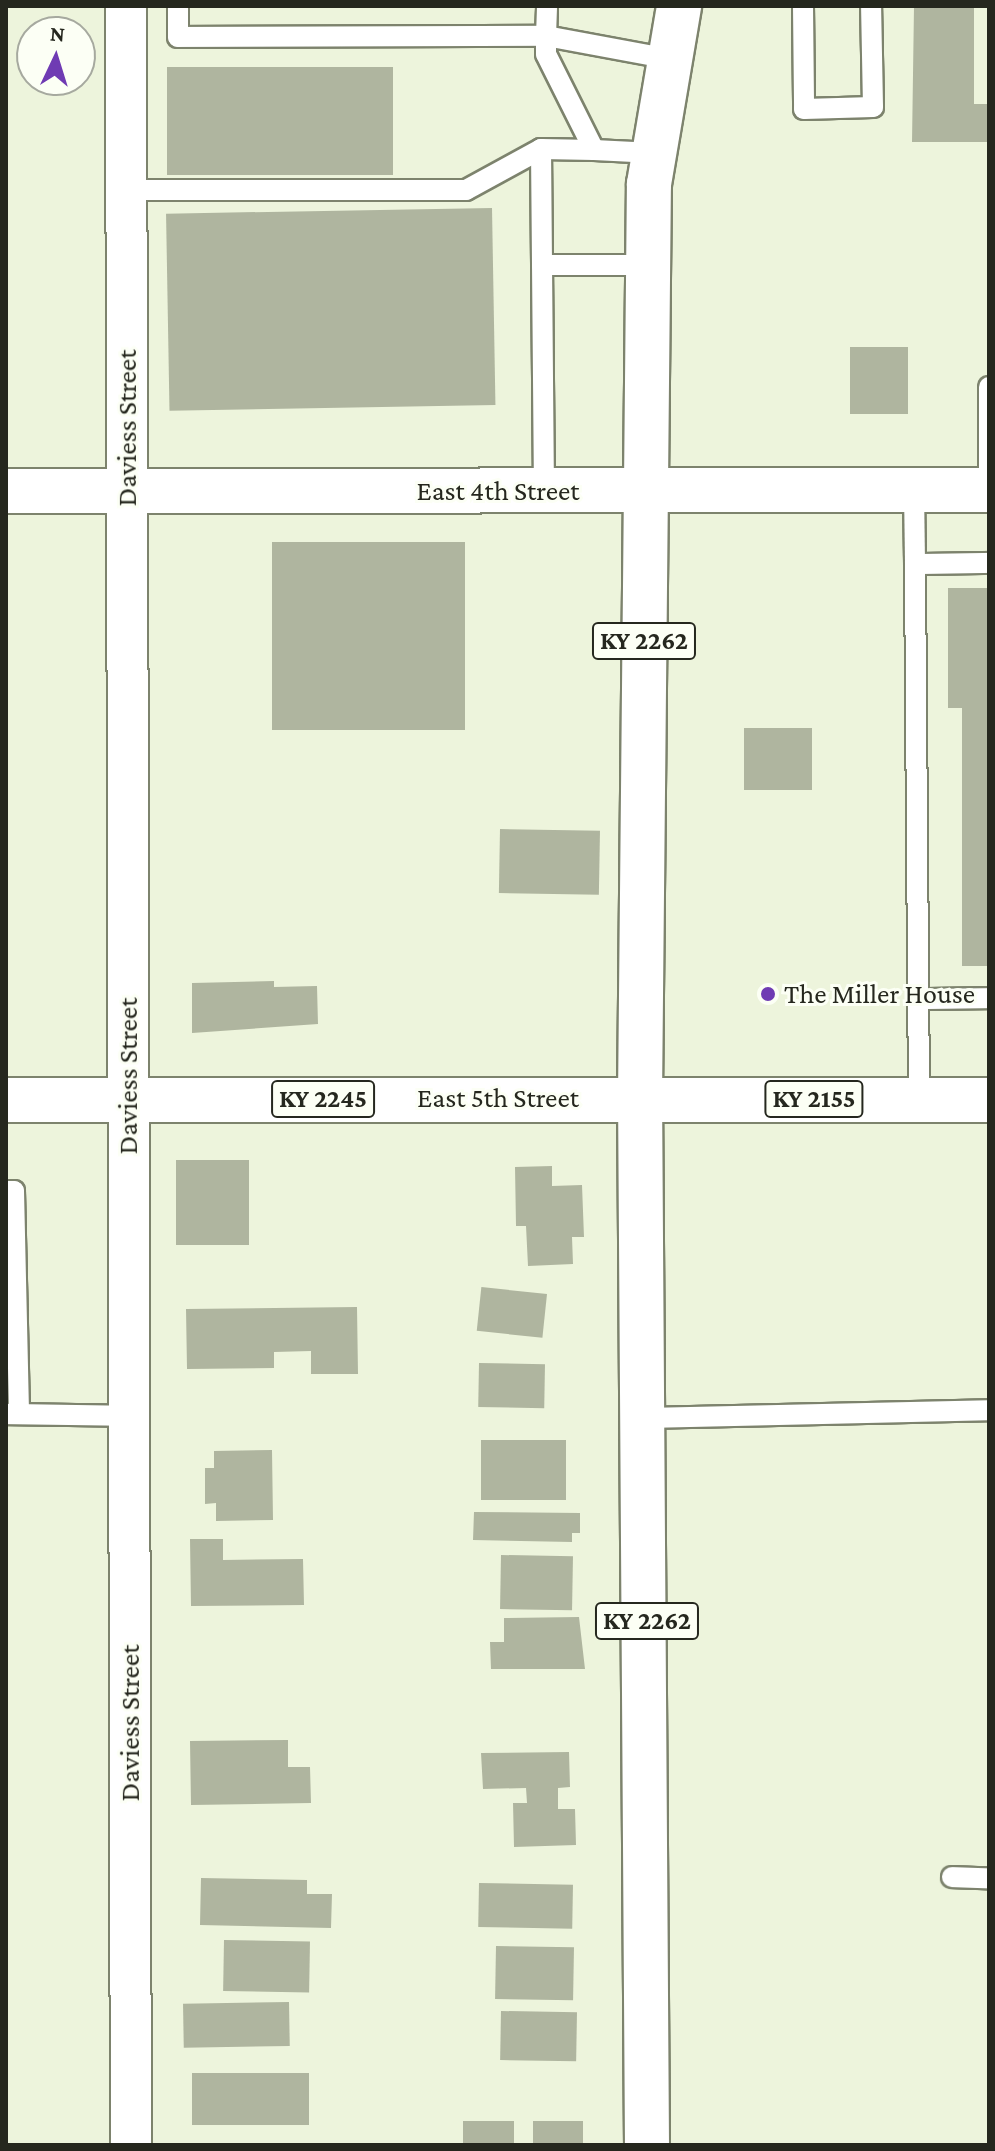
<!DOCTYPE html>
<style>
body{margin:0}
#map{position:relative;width:995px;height:2151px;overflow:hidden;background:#edf4dc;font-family:"Crimson Pro",serif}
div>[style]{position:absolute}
.building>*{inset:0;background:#afb59f;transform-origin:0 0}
.roads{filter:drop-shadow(2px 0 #7d836d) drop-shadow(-2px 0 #7d836d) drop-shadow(0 2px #7d836d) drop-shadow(0 -2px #7d836d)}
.lane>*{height:20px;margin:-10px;padding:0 10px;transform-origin:10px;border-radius:10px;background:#fff}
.street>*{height:40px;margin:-20px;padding:0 20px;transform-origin:20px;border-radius:20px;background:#fff}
.primary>*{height:44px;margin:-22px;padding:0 22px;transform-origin:22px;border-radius:22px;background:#fff}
.dots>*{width:22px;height:22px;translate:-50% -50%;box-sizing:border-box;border:4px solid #fcfff5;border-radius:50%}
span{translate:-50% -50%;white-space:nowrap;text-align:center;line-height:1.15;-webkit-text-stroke:6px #fcfff5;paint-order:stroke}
.shield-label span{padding:2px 6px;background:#fcfff5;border:2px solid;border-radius:6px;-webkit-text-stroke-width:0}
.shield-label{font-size:26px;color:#25271e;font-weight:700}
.street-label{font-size:28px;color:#25271e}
.poi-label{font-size:28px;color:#25271e}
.left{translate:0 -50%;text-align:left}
.frame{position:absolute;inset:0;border:8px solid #25271e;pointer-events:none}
.north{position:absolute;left:16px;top:16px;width:80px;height:80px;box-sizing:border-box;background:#fcfff5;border:2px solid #a6a99f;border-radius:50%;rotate:4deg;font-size:22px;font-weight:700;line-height:32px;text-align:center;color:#25271e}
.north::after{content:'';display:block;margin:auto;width:28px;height:36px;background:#6f3bb3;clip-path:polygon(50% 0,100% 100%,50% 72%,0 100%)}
</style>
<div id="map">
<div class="building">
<i style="clip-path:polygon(914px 6px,974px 6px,974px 104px,989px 104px,989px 142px,912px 142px)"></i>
<i style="left:167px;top:67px;width:226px;height:108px"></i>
<i style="left:492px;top:208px;width:197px;height:326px;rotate:89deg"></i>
<i style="left:850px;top:347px;width:58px;height:67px"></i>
<i style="left:272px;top:542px;width:193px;height:188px"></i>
<i style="clip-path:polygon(948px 588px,989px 588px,989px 966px,962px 966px,962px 708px,948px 708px)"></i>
<i style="left:812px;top:728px;width:62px;height:68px;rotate:90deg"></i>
<i style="left:500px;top:829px;width:100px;height:64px;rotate:1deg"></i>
<i style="clip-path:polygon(274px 981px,274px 987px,317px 986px,318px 1024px,192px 1033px,192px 983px)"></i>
<i style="left:176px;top:1160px;width:73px;height:85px"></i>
<i style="clip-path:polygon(552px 1166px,552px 1186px,582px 1185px,584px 1237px,572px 1237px,573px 1264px,528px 1266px,526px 1226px,516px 1226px,515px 1167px)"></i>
<i style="left:547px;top:1294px;width:44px;height:66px;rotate:96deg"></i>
<i style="clip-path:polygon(357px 1307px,358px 1374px,311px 1374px,311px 1351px,274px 1352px,274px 1368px,187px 1369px,186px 1309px)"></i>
<i style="left:479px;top:1363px;width:66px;height:44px;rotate:1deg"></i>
<i style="left:481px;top:1440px;width:85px;height:60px"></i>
<i style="clip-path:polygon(272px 1450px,273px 1520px,216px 1521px,216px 1503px,205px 1504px,205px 1468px,214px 1468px,214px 1451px)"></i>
<i style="clip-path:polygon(474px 1512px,580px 1513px,580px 1533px,572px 1533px,572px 1542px,473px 1540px)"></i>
<i style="clip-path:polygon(190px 1539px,223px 1539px,223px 1560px,303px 1559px,304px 1605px,191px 1606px)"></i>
<i style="left:501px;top:1555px;width:72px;height:54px;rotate:1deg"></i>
<i style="clip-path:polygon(579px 1617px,585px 1669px,491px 1669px,490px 1642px,504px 1642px,504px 1618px)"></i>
<i style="clip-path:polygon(288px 1740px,288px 1767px,310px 1767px,311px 1803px,191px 1805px,190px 1741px)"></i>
<i style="clip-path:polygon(569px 1752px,570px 1787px,558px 1788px,558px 1809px,575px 1809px,576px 1845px,514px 1847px,513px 1803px,527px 1803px,526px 1788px,483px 1789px,481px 1753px)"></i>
<i style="clip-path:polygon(201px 1878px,307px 1880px,307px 1894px,332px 1894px,331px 1928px,200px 1925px)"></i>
<i style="left:479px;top:1883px;width:94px;height:44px;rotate:1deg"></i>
<i style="left:224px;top:1940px;width:86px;height:51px;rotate:1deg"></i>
<i style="left:496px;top:1946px;width:78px;height:53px;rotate:1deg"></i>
<i style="left:289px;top:2002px;width:44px;height:106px;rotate:89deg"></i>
<i style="left:501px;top:2011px;width:76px;height:49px;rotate:1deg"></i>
<i style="left:309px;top:2073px;width:52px;height:117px;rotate:90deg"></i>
<i style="left:514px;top:2121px;width:24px;height:51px;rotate:90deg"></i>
<i style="left:533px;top:2121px;width:50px;height:24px"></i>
</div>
<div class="roads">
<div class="lane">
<i style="left:178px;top:6px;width:31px;rotate:90deg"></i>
<i style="left:178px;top:37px;width:368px;rotate:-0.2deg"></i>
<i style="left:546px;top:36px;width:30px;rotate:-88deg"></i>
<i style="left:803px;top:6px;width:103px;rotate:89.4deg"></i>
<i style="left:804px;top:109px;width:69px;rotate:-1.7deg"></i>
<i style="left:873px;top:107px;width:101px;rotate:-91.1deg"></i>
<i style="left:541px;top:149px;width:342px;rotate:89.5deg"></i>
<i style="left:654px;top:153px;width:60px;rotate:-177.1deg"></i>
<i style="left:594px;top:150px;width:107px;rotate:-116.6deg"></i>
<i style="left:546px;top:54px;width:18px;rotate:-90deg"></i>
<i style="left:546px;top:36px;width:126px;rotate:10.5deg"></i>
<i style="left:126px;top:190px;width:340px"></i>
<i style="left:466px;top:190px;width:85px;rotate:-28.7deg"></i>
<i style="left:541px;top:149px;width:53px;rotate:1.1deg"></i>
<i style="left:542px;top:265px;width:106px"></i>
<i style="left:989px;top:387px;width:100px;rotate:90deg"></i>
<i style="left:914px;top:490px;width:74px;rotate:89.2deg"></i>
<i style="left:920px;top:999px;width:69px;rotate:-0.8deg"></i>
<i style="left:919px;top:1100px;width:536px;rotate:-90.43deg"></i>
<i style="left:915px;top:564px;width:74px;rotate:-0.8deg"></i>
<i style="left:6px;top:1191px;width:8px"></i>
<i style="left:14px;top:1191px;width:223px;rotate:88.7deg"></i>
<i style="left:6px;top:1414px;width:123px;rotate:0.9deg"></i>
<i style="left:645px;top:1418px;width:344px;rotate:-1.3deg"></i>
<i style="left:952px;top:1877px;width:37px;rotate:2deg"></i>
</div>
<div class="street">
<i style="left:126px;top:6px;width:2139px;rotate:89.87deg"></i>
</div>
<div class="primary">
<i style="left:6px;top:491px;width:983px;rotate:-0.06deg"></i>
<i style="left:6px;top:1100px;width:983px"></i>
<i style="left:647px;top:2145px;width:1047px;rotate:-90.38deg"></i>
<i style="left:640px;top:1098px;width:914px;rotate:-89.44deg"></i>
<i style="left:649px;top:184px;width:181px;rotate:-80.4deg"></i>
</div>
</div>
<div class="dots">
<i style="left:768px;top:994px;background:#6f3bb3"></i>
</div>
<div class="shield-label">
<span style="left:644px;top:641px">KY 2262</span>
<span style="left:323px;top:1099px">KY 2245</span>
<span style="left:814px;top:1099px">KY 2155</span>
<span style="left:647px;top:1621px">KY 2262</span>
</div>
<div class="street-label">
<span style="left:127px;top:428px;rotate:-90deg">Daviess Street</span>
<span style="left:498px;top:491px">East 4th Street</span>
<span style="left:128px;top:1076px;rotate:-90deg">Daviess Street</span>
<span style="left:498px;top:1098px">East 5th Street</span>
<span style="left:130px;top:1723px;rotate:-90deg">Daviess Street</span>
</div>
<div class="poi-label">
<span class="left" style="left:784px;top:994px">The Miller House</span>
</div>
<div class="frame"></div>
<div class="north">N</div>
</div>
